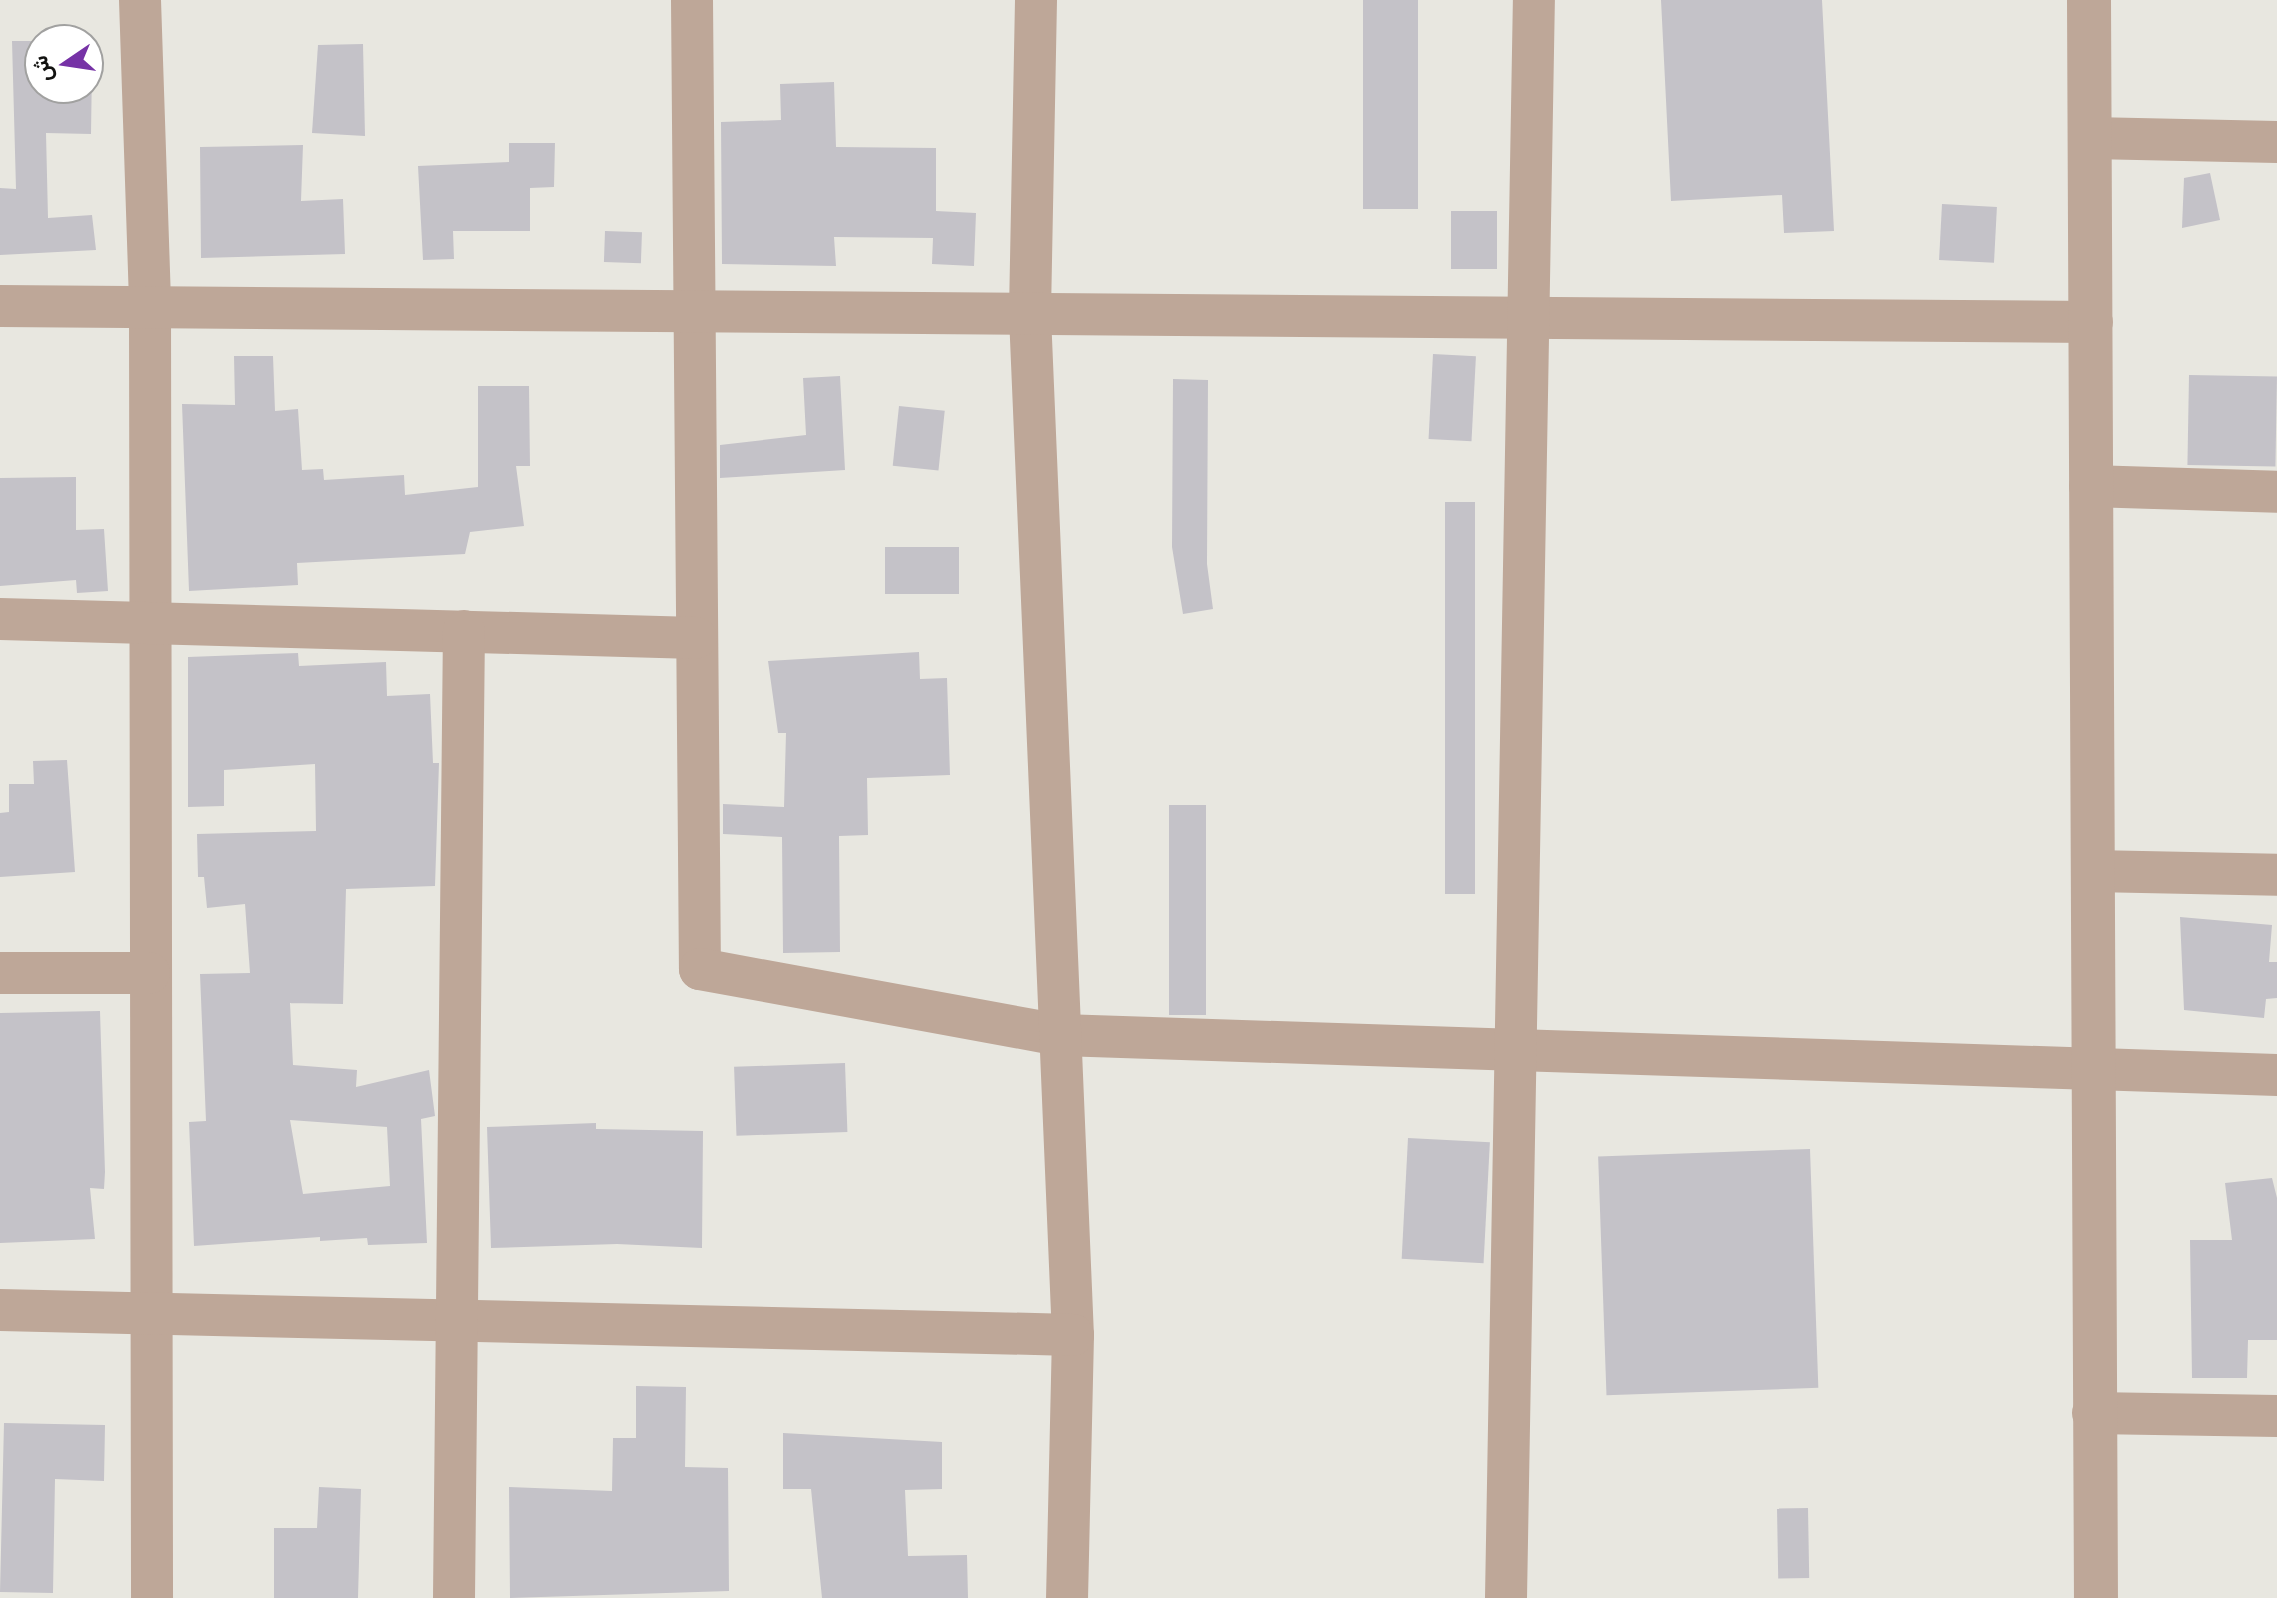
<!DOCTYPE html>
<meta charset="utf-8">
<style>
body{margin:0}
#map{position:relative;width:2277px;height:1598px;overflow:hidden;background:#e8e7e0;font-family:Arial,Vazirmatn,sans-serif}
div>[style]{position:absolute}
.building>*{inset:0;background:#c4c2c8;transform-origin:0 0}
.minor>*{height:42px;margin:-21px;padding:0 21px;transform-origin:21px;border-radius:21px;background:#bea798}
.tertiary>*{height:44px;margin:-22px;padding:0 22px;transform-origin:22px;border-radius:22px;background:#bea798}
span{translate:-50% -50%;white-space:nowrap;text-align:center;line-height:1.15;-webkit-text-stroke:8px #fff;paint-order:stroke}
.north{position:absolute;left:24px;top:24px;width:80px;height:80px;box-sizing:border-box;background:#fff;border:2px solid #a1a1a0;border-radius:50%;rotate:257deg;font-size:22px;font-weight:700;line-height:32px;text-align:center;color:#131311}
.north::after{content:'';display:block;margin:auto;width:28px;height:36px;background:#7632a6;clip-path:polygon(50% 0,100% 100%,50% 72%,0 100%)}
</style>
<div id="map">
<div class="building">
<i style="left:1363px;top:0;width:55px;height:209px"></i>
<i style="clip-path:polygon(1661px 0,1822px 0,1834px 231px,1784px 233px,1782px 195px,1671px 201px)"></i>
<i style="clip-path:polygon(12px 41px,40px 41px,40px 88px,88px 88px,92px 67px,91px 134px,46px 133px,48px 218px,92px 215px,96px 250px,0 255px,0 188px,16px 189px)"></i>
<i style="clip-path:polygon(363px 44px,365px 136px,312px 133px,318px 45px)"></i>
<i style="clip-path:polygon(834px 82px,836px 147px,936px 148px,936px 211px,976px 213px,974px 266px,932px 264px,933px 238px,834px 237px,836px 266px,722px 264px,721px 122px,781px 120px,780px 84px)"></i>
<i style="clip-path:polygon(509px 143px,555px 143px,554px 187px,530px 188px,530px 231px,453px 231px,454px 259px,423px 260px,418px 166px,509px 162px)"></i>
<i style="clip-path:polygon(303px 145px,301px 201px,343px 199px,345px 254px,201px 258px,200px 147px)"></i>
<i style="clip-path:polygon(2210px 173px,2220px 220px,2182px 228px,2184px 178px)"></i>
<i style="left:1942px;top:204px;width:55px;height:56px;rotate:3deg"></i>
<i style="left:1451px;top:211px;width:46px;height:58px"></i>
<i style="left:605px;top:231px;width:37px;height:31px;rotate:2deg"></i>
<i style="left:1433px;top:354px;width:43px;height:85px;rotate:3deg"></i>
<i style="clip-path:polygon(234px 356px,273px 356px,275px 411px,298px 409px,302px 470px,323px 469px,324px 480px,404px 475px,405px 495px,478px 487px,478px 386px,529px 386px,530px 466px,516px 466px,524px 526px,470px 532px,465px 554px,297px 563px,298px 585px,189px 591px,182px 404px,235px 405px)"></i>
<i style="left:2189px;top:375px;width:88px;height:90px;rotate:1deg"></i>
<i style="clip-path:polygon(840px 376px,845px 470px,720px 478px,720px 445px,806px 435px,803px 378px)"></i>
<i style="clip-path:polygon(1173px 379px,1208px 380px,1207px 564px,1213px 609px,1183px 614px,1172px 547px)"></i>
<i style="left:899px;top:406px;width:46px;height:60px;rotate:6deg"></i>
<i style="clip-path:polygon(76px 477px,76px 530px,104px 529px,108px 591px,77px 593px,76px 580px,0 586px,0 478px)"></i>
<i style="left:1445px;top:502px;width:30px;height:392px"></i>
<i style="left:885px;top:547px;width:74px;height:47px"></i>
<i style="clip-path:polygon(919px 652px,920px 679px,947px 678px,950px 775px,867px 778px,868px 835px,839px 836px,840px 952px,783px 953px,782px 837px,723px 834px,723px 804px,784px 807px,786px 733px,778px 733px,768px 661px)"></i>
<i style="clip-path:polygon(evenodd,298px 653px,299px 666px,386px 662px,387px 696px,430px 694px,433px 763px,439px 763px,435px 886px,346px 889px,343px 1004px,290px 1003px,293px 1065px,357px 1070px,356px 1087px,429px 1070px,435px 1116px,421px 1119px,427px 1243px,368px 1245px,367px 1238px,320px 1241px,320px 1237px,194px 1246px,189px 1122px,206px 1121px,200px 974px,250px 973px,245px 904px,207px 908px,204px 877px,198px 877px,197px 834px,316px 831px,315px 764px,224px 770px,224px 806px,188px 807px,188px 657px,298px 653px,290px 1120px,387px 1127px,390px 1186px,303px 1194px,290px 1120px)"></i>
<i style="clip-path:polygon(67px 760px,75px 872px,0 877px,0 813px,9px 812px,9px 784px,34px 784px,33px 761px)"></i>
<i style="left:1169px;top:805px;width:37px;height:210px"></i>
<i style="clip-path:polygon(2180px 917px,2272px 925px,2269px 962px,2277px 962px,2277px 998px,2266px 999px,2264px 1018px,2184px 1010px)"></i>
<i style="clip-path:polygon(100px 1011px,105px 1172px,104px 1189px,90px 1188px,95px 1239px,0 1243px,0 1013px)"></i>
<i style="left:845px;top:1063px;width:69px;height:111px;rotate:88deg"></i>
<i style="clip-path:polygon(596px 1123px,596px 1129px,703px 1131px,702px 1248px,617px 1244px,491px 1248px,487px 1127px)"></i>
<i style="left:1408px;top:1138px;width:82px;height:121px;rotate:3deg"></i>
<i style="left:1810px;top:1149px;width:239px;height:212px;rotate:88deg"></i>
<i style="clip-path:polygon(2272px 1178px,2277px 1198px,2277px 1340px,2248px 1340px,2247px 1378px,2192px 1378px,2190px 1240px,2232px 1240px,2225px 1183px)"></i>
<i style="clip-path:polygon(636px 1386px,686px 1387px,685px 1467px,728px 1468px,729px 1591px,510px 1598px,509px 1487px,612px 1491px,613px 1438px,636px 1438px)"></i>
<i style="clip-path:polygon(4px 1423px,105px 1425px,104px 1481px,55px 1479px,53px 1593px,0 1592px)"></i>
<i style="clip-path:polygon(783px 1433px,942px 1442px,942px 1489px,905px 1490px,908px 1556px,967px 1555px,968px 1598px,822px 1598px,811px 1489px,783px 1489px)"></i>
<i style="clip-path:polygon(319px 1487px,361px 1489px,358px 1598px,274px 1598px,274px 1528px,317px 1528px)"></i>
<i style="left:1808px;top:1508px;width:70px;height:31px;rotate:89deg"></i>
</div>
<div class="minor">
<i style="left:140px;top:0;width:307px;rotate:88.1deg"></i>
<i style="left:150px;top:307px;width:1291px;rotate:89.91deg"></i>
<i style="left:692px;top:0;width:969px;rotate:89.53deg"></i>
<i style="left:700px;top:969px;width:367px;rotate:10.4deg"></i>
<i style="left:1061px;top:1035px;width:1217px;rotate:1.88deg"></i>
<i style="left:1036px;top:0;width:315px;rotate:91.1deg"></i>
<i style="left:1030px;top:315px;width:1021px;rotate:87.59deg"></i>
<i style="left:1073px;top:1335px;width:263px;rotate:91.3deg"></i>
<i style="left:2091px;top:138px;width:186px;rotate:1.2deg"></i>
<i style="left:0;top:306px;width:2092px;rotate:0.44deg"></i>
<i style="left:2090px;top:486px;width:187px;rotate:1.8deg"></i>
<i style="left:0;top:619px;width:696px;rotate:1.56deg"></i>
<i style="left:2093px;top:871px;width:184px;rotate:1.2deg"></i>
<i style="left:0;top:973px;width:149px"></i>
<i style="left:0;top:1310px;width:1073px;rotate:1.33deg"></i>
<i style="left:2093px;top:1413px;width:184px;rotate:0.9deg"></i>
<i style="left:454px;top:1598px;width:967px;rotate:-89.41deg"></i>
<i style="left:1506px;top:1598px;width:1598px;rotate:-89deg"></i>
</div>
<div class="tertiary">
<i style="left:2089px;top:0;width:1598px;rotate:89.75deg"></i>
</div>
<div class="north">ش</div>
</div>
